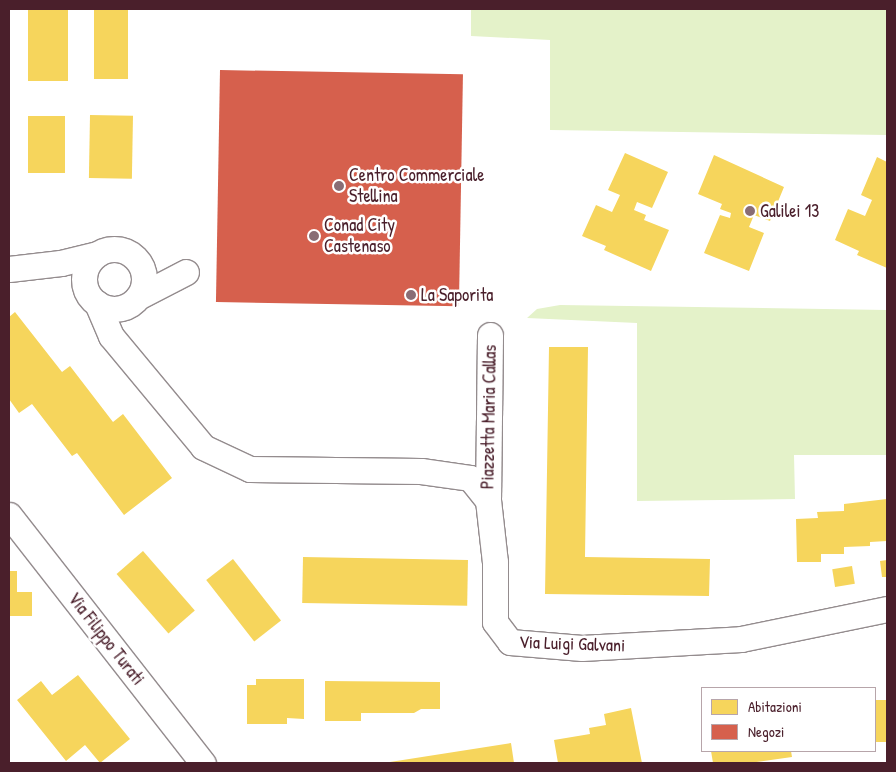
<!DOCTYPE html>
<style>
body{margin:0}
#map{position:relative;width:896px;height:772px;overflow:hidden;background:#fff;font-family:"Patrick Hand",sans-serif}
div>[style]{position:absolute}
.green>*{inset:0;background:#e4f2c9}
.homes>*{inset:0;background:#f6d55c;transform-origin:0 0}
.shops>*{inset:0;background:#d6604d;transform-origin:0 0}
.roads{filter:drop-shadow(1px 0 #948c8e) drop-shadow(-1px 0 #948c8e) drop-shadow(0 1px #948c8e) drop-shadow(0 -1px #948c8e)}
.minor>*{height:25px;margin:-12.5px;padding:0 12.5px;transform-origin:12.5px;border-radius:12.5px;background:#fff}
.minor>.ring{margin:-12.5px;padding:0;box-sizing:content-box;background:none;border:25px solid #fff;border-radius:50%}
.dots>*{width:14px;height:14px;translate:-50% -50%;box-sizing:border-box;border:2px solid #fff;border-radius:50%}
span{translate:-50% -50%;white-space:nowrap;text-align:center;line-height:1.15;-webkit-text-stroke:5px #fff;paint-order:stroke}
.poi-label{font-size:18px;color:#4a1f2b}
.left{translate:0 -50%;text-align:left}
.street-label{font-size:18px;color:#4a1f2b}
.frame{position:absolute;inset:0;border:10px solid #4a1f2b;pointer-events:none}
.legend{position:absolute;left:701px;top:687px;width:175px;height:65px;box-sizing:border-box;background:#fff;border:1px solid #b7a5aa;margin:0;padding:6px 9px;list-style:none;font-size:15px;color:#4a1f2b}
.legend li{display:flex;align-items:center;gap:10px;height:25px}
.legend b{width:25px;border:1px solid #b7a5aa}
</style>
<div id="map">
<div class="green">
<i style="clip-path:polygon(471px 9px,887px 9px,887px 135px,550px 130px,550px 40px,471px 36px)"></i>
<i style="clip-path:polygon(560px 305px,887px 310px,887px 455px,794px 455px,795px 499px,637px 501px,637px 323px,527px 318px,537px 309px)"></i>
</div>
<div class="homes">
<i style="left:28px;top:9px;width:40px;height:72px"></i>
<i style="left:94px;top:9px;width:34px;height:70px"></i>
<i style="left:90px;top:115px;width:43px;height:63px;rotate:1deg"></i>
<i style="left:28px;top:116px;width:37px;height:57px"></i>
<i style="clip-path:polygon(625px 153px,668px 172px,652px 208px,637px 202px,634px 210px,646px 215px,644px 220px,669px 230px,651px 271px,604px 250px,606px 246px,582px 236px,596px 205px,612px 212px,620px 195px,608px 190px)"></i>
<i style="clip-path:polygon(714px 155px,784px 187px,770px 221px,754px 215px,749px 227px,764px 233px,749px 271px,704px 253px,720px 215px,730px 218px,731px 213px,720px 209px,722px 204px,698px 194px)"></i>
<i style="clip-path:polygon(877px 157px,887px 162px,887px 268px,857px 255px,859px 251px,835px 240px,848px 209px,865px 216px,872px 200px,861px 195px)"></i>
<i style="clip-path:polygon(15px 312px,62px 372px,70px 366px,113px 422px,123px 414px,172px 478px,124px 515px,77px 453px,72px 456px,32px 404px,19px 413px,9px 399px,9px 317px)"></i>
<i style="clip-path:polygon(549px 347px,588px 347px,585px 557px,710px 559px,709px 596px,545px 594px)"></i>
<i style="clip-path:polygon(887px 499px,887px 541px,870px 542px,870px 546px,844px 547px,844px 554px,821px 554px,821px 562px,797px 562px,796px 519px,818px 518px,817px 512px,844px 511px,844px 504px)"></i>
<i style="left:143px;top:551px;width:79px;height:35px;rotate:49deg"></i>
<i style="left:303px;top:557px;width:165px;height:46px;rotate:1deg"></i>
<i style="left:233px;top:559px;width:78px;height:34px;rotate:52deg"></i>
<i style="clip-path:polygon(887px 560px,887px 577px,882px 577px,880px 561px)"></i>
<i style="left:852px;top:566px;width:18px;height:20px;rotate:81deg"></i>
<i style="clip-path:polygon(9px 571px,17px 571px,17px 592px,32px 592px,32px 616px,9px 616px)"></i>
<i style="clip-path:polygon(78px 675px,130px 739px,100px 763px,85px 745px,66px 761px,17px 700px,41px 681px,52px 695px)"></i>
<i style="clip-path:polygon(256px 679px,304px 679px,304px 719px,287px 718px,287px 724px,247px 724px,247px 685px,256px 685px)"></i>
<i style="clip-path:polygon(325px 681px,440px 682px,440px 709px,421px 709px,414px 713px,361px 713px,361px 721px,325px 721px)"></i>
<i style="left:887px;top:700px;width:42px;height:12px;rotate:90deg"></i>
<i style="clip-path:polygon(631px 708px,642px 763px,558px 763px,554px 740px,590px 734px,589px 728px,606px 725px,604px 714px)"></i>
<i style="clip-path:polygon(511px 743px,514px 763px,390px 763px,390px 762px)"></i>
<i style="clip-path:polygon(711px 751px,791px 751px,792px 757px,749px 763px,713px 763px)"></i>
</div>
<div class="shops">
<i style="left:220px;top:70px;width:243px;height:232px;rotate:1deg"></i>
</div>
<div class="roads">
<div class="minor">
<i class="ring" style="left:84px;top:249px;width:35px;height:35px"></i>
<i style="left:9px;top:269px;width:52px;rotate:-6.6deg"></i>
<i style="left:61px;top:263px;width:37px;rotate:-14deg"></i>
<i style="left:138px;top:297px;width:54px;rotate:-27.5deg"></i>
<i style="left:97px;top:303px;width:36px;rotate:67deg"></i>
<i style="left:111px;top:336px;width:144px;rotate:50.3deg"></i>
<i style="left:203px;top:447px;width:52px;rotate:25.1deg"></i>
<i style="left:250px;top:469px;width:171px;rotate:0.7deg"></i>
<i style="left:421px;top:471px;width:49px;rotate:8.1deg"></i>
<i style="left:470px;top:478px;width:28px;rotate:51deg"></i>
<i style="left:488px;top:500px;width:62px;rotate:83.6deg"></i>
<i style="left:495px;top:562px;width:60px;rotate:90deg"></i>
<i style="left:495px;top:622px;width:25px;rotate:53deg"></i>
<i style="left:510px;top:642px;width:72px;rotate:4.8deg"></i>
<i style="left:582px;top:648px;width:159px;rotate:-3.2deg"></i>
<i style="left:741px;top:639px;width:149px;rotate:-11.6deg"></i>
<i style="left:488px;top:500px;width:165px;rotate:-89.3deg"></i>
<i style="left:9px;top:515px;width:315px;rotate:52deg"></i>
</div>
</div>
<div class="dots">
<i style="left:339px;top:186px;background:#896d75"></i>
<i style="left:750px;top:211px;background:#896d75"></i>
<i style="left:314px;top:236px;background:#896d75"></i>
<i style="left:411px;top:295px;background:#896d75"></i>
</div>
<div class="poi-label">
<span class="left" style="left:349px;top:186px">Centro Commerciale<br>Stellina</span>
<span class="left" style="left:760px;top:211px">Galilei 13</span>
<span class="left" style="left:324px;top:236px">Conad City<br>Castenaso</span>
<span class="left" style="left:421px;top:295px">La Saporita</span>
</div>
<div class="street-label">
<span style="left:489px;top:417px;rotate:-89deg">Piazzetta Maria Callas</span>
<span style="left:106px;top:639px;rotate:52deg">Via Filippo Turati</span>
<span style="left:572px;top:644px;rotate:2deg">Via Luigi Galvani</span>
</div>
<div class="frame"></div>
<ul class="legend">
<li><b style="height:14px;background:#f6d55c"></b>Abitazioni</li>
<li><b style="height:14px;background:#d6604d"></b>Negozi</li>
</ul>
</div>
